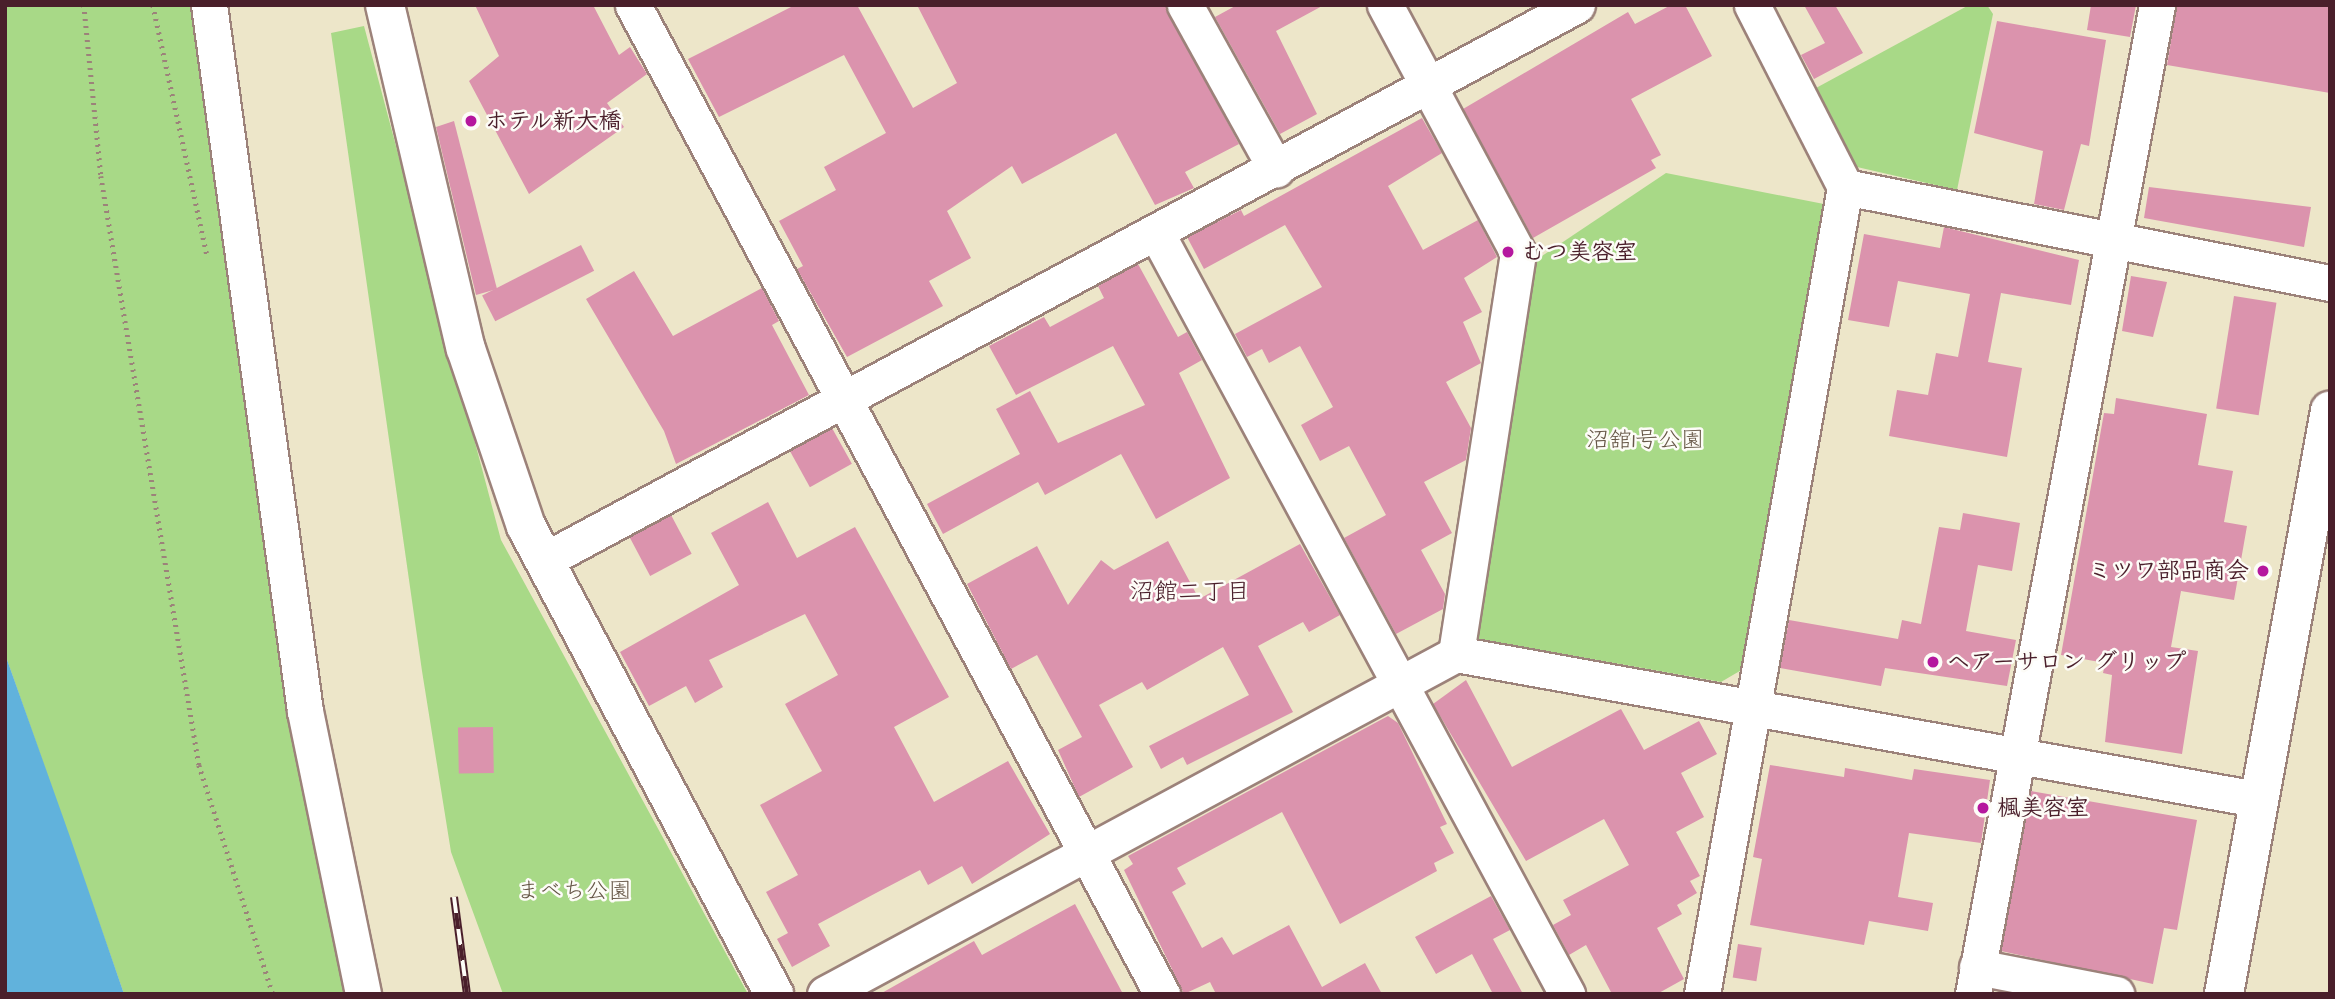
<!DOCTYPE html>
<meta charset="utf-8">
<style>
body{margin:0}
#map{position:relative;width:2335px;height:999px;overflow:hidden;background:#ede6c9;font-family:"Architects Daughter","Klee One",sans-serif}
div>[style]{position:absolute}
.green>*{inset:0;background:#a8d987}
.water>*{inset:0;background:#61b2dc}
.building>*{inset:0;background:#db93ad;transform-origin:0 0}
.path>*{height:4.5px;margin-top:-2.25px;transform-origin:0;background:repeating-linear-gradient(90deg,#9c827a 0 2px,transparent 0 7px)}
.roads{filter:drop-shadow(2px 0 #9c827a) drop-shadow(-2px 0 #9c827a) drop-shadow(0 2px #9c827a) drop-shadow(0 -2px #9c827a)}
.minor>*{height:35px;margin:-17.5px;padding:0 17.5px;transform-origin:17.5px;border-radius:17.5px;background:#fff}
.tertiary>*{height:38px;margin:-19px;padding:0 19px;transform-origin:19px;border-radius:19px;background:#fff}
.rail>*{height:8px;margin-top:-4px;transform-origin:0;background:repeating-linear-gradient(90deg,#fdfcf7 0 16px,#4a1f2b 0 32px);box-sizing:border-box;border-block:2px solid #4a1f2b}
.dots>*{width:19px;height:19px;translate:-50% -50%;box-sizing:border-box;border:4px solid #fdfcf7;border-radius:50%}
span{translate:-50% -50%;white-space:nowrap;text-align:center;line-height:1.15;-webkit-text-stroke:5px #fdfcf7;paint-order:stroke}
.poi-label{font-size:23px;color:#4a1f2b;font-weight:700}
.left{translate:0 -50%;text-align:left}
.right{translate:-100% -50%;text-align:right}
.park-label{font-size:23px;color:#665747}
.neighbourhood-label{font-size:24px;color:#4a1f2b}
.frame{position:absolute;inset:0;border:7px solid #4a1f2b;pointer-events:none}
</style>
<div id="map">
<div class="green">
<i style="clip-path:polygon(5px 5px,198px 5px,351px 994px,124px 994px,5px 654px)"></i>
<i style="clip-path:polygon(1969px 5px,1987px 5px,1993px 14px,1957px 190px,1857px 167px,1816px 88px)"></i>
<i style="clip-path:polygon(364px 26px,501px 540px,748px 994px,503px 994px,451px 852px,422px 671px,331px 33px)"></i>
<i style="clip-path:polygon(1666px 173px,1829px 205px,1750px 665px,1721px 682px,1479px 639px,1469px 628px,1533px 262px)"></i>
</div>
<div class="water">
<i style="clip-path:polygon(5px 654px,69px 834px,124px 994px,5px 994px)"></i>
</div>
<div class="building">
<i style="clip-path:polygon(475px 5px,593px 5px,619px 55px,630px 47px,647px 74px,607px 103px,624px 127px,529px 194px,469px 81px,499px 56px)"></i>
<i style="clip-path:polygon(795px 5px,857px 5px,913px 108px,957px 83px,917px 5px,1165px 5px,1239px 144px,1185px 172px,1194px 188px,1155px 205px,1116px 133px,1022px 184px,1012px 166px,947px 211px,971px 258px,929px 281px,943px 306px,847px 357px,797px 269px,803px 266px,779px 221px,836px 190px,824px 167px,886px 133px,844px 55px,719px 117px,688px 59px)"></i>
<i style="clip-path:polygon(1237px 5px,1324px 5px,1276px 31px,1317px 114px,1280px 134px,1215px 17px)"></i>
<i style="clip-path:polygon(1671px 5px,1685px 5px,1712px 56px,1631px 99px,1661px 155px,1651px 160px,1656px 168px,1533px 238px,1463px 109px,1628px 12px,1635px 24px)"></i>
<i style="clip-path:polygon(1804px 5px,1835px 5px,1863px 53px,1814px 79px,1801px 55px,1825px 43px)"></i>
<i style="clip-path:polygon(2091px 5px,2136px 5px,2130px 37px,2087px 30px)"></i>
<i style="clip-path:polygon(2177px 5px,2330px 5px,2330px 93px,2167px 65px)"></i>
<i style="clip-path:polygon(1997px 21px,2106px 40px,2089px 146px,2081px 144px,2064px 210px,2034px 204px,2043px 151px,1974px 133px)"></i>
<i style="clip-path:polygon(1422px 118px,1442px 153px,1388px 186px,1423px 250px,1478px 220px,1497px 257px,1464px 278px,1482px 312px,1463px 322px,1481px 363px,1446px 382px,1471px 428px,1466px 460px,1424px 482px,1452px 533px,1421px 550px,1445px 594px,1443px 609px,1396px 634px,1344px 538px,1386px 515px,1349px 446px,1320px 461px,1301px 425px,1333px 407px,1300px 346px,1269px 363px,1262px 349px,1247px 357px,1235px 334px,1322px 287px,1285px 225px,1204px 269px,1187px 237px,1241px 210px,1244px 216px)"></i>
<i style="clip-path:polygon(454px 121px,497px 289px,476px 295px,436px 127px)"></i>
<i style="clip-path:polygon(2149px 187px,2311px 207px,2304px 247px,2144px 218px)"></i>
<i style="clip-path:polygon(1944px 227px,2079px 260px,2071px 305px,2001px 293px,1988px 362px,2022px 368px,2007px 457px,1889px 436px,1897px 390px,1928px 395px,1936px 353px,1958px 357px,1970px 294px,1898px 281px,1889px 327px,1848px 320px,1864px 234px,1940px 248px)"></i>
<i style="left:581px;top:245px;width:29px;height:111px;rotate:63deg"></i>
<i style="clip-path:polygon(1138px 264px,1178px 337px,1187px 332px,1202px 360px,1179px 373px,1230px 478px,1156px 519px,1121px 454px,1045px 495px,1038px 482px,943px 534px,927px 504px,1020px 454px,996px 409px,1030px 391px,1058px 443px,1145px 405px,1113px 346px,1016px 395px,989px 346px,1044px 317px,1050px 327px,1104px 298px,1098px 286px)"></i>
<i style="clip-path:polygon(634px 271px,673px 336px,762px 288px,779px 321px,772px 325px,809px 395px,676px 464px,664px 431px,586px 299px)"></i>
<i style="clip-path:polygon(2131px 276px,2167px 282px,2153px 337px,2122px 331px)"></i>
<i style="left:2234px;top:296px;width:43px;height:114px;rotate:9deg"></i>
<i style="clip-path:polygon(2116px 398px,2207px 414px,2198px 465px,2233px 471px,2224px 522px,2247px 526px,2234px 600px,2181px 591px,2171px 647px,2198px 651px,2182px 754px,2105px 742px,2112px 675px,2103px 673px,2105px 663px,2061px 655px,2104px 413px,2114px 414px)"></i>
<i style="left:832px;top:428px;width:41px;height:48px;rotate:61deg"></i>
<i style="clip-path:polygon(768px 502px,797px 558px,855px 527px,949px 697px,894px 727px,934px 802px,1008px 761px,1050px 834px,972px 884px,962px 866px,928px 885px,920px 870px,876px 893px,818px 924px,830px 946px,792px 967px,777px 939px,788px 933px,766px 892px,798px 875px,760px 805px,822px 771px,785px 704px,838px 675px,805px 614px,709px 660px,723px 687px,695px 703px,686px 686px,649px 706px,620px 652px,739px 585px,711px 533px)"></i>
<i style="clip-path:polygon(1963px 513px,2020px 523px,2012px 571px,1978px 565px,1966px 631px,2016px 640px,2007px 686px,1885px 668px,1881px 686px,1780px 668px,1789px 620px,1898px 639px,1902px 620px,1921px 624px,1939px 527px,1960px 530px)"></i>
<i style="left:671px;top:515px;width:44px;height:47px;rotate:62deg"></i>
<i style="clip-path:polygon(1168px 541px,1199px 599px,1300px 544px,1340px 615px,1309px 632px,1303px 622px,1258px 646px,1293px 712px,1187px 765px,1183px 757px,1161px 769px,1149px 746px,1249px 695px,1223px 647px,1147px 690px,1142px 682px,1099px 705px,1133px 767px,1079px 797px,1058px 750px,1082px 737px,1037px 655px,1011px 669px,967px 584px,1037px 546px,1068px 605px,1101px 560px,1114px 570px)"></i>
<i style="clip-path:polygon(1466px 680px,1512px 767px,1621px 709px,1644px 750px,1699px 721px,1717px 754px,1681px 773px,1704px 817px,1676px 832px,1700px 876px,1690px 881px,1697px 893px,1677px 905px,1682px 914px,1657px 928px,1684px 979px,1657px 994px,1612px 994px,1586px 945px,1569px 955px,1553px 925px,1571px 915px,1563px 900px,1629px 865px,1604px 819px,1526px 861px,1433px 704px)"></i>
<i style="clip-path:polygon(1388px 716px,1398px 723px,1447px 824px,1440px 827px,1454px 853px,1434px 863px,1437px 871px,1340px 924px,1282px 812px,1177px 868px,1186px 884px,1172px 892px,1202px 948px,1222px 937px,1233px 955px,1289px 925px,1322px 987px,1365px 963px,1382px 994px,1216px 994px,1210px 982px,1184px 994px,1124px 870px,1133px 864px,1128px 856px)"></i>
<i style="left:493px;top:727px;width:46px;height:35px;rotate:89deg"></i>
<i style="clip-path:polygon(1770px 765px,1844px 777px,1845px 768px,1912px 780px,1914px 769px,1990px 780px,1981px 843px,1909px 833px,1898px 897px,1933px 903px,1928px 931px,1869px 921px,1864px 945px,1750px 925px,1762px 859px,1753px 857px)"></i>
<i style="clip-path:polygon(2031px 791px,2197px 820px,2177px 930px,2164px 928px,2153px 984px,2001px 951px)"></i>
<i style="clip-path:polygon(1491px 896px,1510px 930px,1493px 939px,1523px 994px,1493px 994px,1472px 954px,1436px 974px,1415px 937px)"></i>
<i style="clip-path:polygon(1075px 904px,1123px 994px,880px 994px,974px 941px,982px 955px)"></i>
<i style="left:1738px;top:944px;width:24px;height:34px;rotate:9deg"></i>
</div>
<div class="path">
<i style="left:84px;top:5px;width:172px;rotate:84.3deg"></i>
<i style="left:101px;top:176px;width:597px;rotate:80.55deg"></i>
<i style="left:199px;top:765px;width:241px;rotate:72.1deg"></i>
<i style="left:153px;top:5px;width:255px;rotate:77.8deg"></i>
</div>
<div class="roads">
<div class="minor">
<i style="left:209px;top:5px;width:712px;rotate:82.26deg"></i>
<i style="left:305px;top:711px;width:289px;rotate:78.4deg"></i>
<i style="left:633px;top:5px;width:1122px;rotate:61.86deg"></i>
<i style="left:1185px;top:5px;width:188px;rotate:61deg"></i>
<i style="left:1385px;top:5px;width:281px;rotate:61.8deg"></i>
<i style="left:1518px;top:253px;width:406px;rotate:98.8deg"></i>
<i style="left:1752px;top:5px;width:204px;rotate:62.9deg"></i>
<i style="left:1845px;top:187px;width:494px;rotate:11.2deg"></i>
<i style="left:1157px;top:234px;width:864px;rotate:61.65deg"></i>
<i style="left:543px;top:561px;width:1174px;rotate:-28.27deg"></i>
<i style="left:1977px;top:967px;width:142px;rotate:11deg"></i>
<i style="left:825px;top:994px;width:717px;rotate:-28.32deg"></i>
<i style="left:1456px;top:654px;width:813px;rotate:10.27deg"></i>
<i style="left:1702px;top:994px;width:820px;rotate:-79.95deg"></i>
<i style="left:1973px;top:994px;width:1006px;rotate:-79.46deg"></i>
</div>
<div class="tertiary">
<i style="left:385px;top:5px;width:353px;rotate:76.8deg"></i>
<i style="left:466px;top:349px;width:187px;rotate:71.3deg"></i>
<i style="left:526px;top:526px;width:530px;rotate:62.08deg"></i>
<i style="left:2224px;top:994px;width:593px;rotate:-79.7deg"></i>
</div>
</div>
<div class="rail">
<i style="left:454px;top:897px;width:98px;rotate:82.4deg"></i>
</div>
<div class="dots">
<i style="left:471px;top:121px;background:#b5179e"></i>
<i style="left:1508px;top:252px;background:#b5179e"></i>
<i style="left:2263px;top:571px;background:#b5179e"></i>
<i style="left:1933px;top:662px;background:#b5179e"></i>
<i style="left:1983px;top:808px;background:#b5179e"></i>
</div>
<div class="poi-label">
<span class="left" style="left:485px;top:121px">ホテル新大橋</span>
<span class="left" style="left:1522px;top:252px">むつ美容室</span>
<span class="right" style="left:2249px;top:571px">ミツワ部品商会</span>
<span class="left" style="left:1947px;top:662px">ヘアーサロン グリップ</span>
<span class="left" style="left:1997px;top:808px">楓美容室</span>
</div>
<div class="park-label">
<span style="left:1645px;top:440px">沼舘1号公園</span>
<span style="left:574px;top:891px">まべち公園</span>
</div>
<div class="neighbourhood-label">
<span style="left:1190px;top:593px">沼館二丁目</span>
</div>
<div class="frame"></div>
</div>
